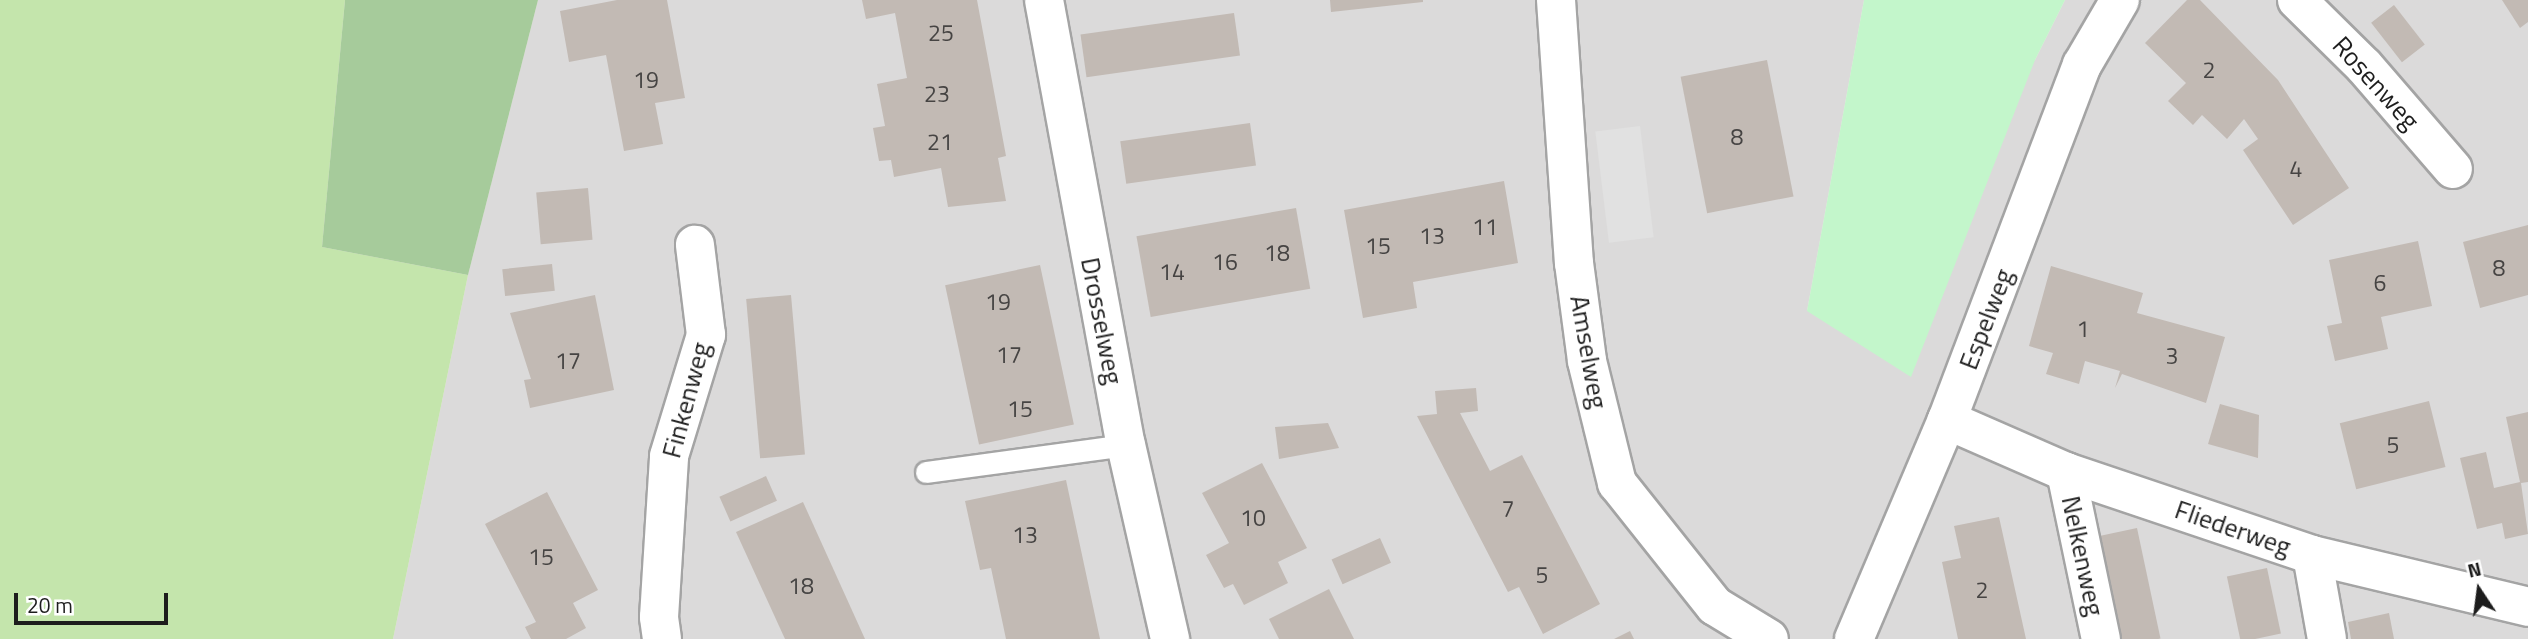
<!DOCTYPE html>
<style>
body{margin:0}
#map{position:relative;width:2528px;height:639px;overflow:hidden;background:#eeebe4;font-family:"Titillium Web",sans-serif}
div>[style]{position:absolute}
.residential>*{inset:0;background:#dbdada}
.grass>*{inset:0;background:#c4e5ac}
.forest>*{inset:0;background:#a6cb9b}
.park>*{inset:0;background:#c3f6cb}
.parking>*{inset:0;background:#e1e1e1;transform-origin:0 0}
.building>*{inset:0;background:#c2bab4;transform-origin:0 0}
.roads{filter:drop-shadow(2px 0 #a4a4a4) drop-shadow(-2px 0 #a4a4a4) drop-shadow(0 2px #a4a4a4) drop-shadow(0 -2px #a4a4a4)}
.lane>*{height:21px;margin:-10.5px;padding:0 10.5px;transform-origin:10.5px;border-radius:10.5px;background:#fff}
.street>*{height:38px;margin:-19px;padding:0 19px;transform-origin:19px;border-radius:19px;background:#fff}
span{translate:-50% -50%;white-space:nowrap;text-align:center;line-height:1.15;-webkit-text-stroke:6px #fff;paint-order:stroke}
.number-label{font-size:23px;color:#464443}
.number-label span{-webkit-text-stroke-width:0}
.street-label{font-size:26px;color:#1d1d1d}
.north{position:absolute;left:2444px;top:555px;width:70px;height:70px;-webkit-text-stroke:5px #fff;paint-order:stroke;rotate:347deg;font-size:19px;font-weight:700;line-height:28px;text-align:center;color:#1d1d1d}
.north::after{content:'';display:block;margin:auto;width:24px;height:32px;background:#1d1d1d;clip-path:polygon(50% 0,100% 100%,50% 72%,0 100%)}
.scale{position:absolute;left:14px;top:593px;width:154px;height:32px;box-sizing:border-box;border:4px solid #1d1d1d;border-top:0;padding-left:9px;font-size:21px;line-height:24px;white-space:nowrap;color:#1d1d1d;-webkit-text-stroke:5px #fff;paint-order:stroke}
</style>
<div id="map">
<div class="residential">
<i style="clip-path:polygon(538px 0,1864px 0,1807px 311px,2035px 60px,2065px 0,2528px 0,2528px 639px,393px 639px,468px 275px)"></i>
</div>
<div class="grass">
<i style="clip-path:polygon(0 0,345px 0,322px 247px,468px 275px,393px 639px,0 639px)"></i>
</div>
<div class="forest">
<i style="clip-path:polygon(345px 0,538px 0,468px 275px,322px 247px)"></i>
</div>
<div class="park">
<i style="clip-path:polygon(1864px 0,2065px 0,2035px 60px,1911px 377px,1807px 311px)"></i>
</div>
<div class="parking">
<i style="left:1640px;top:126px;width:112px;height:45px;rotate:83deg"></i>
</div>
<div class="building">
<i style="clip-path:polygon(617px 0,667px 0,685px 98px,655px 103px,663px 144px,624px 151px,606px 55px,569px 62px,560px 11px)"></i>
<i style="clip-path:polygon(862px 0,977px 0,1006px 156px,998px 158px,1006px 201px,948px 207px,941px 168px,894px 177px,891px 160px,879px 161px,873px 128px,885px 126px,877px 84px,907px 78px,895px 13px,866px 19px)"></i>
<i style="clip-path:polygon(1330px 0,1423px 0,1423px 2px,1331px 12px)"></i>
<i style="clip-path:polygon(2187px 0,2200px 0,2278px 80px,2349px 188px,2293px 225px,2243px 150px,2258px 139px,2244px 119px,2227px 139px,2202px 115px,2193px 125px,2168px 101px,2186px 83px,2145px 43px)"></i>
<i style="clip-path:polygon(2502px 0,2528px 0,2528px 22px,2520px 28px)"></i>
<i style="left:2394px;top:5px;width:50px;height:29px;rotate:52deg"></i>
<i style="left:1234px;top:13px;width:43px;height:155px;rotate:82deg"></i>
<i style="left:1767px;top:60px;width:139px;height:88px;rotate:79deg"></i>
<i style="left:1250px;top:123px;width:43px;height:131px;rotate:82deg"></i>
<i style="clip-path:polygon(1504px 181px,1518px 263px,1413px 282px,1417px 308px,1363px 318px,1344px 210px)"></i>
<i style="left:588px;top:188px;width:52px;height:52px;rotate:85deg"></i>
<i style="left:1296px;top:208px;width:82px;height:162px;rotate:80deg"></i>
<i style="clip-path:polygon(2528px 225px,2528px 295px,2480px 308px,2463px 242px)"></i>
<i style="clip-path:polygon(2418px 241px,2432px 306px,2381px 317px,2388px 349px,2335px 361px,2327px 326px,2342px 323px,2329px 260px)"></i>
<i style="left:552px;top:264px;width:27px;height:50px;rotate:84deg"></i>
<i style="left:1040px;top:265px;width:163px;height:97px;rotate:78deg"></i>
<i style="clip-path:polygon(2051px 266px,2143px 293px,2137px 313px,2225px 337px,2206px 403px,2122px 374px,2115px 388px,2120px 371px,2085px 361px,2079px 384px,2046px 374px,2053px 353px,2029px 346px)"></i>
<i style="clip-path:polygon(595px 295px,614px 390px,530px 408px,524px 380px,531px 379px,510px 313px)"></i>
<i style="left:791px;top:295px;width:160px;height:45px;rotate:85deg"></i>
<i style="clip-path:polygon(1476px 388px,1478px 411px,1460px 413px,1490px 471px,1522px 455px,1600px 604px,1543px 634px,1519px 587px,1508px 592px,1417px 416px,1437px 414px,1435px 391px)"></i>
<i style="left:2429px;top:401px;width:68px;height:92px;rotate:76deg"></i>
<i style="clip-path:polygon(2220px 404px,2259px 415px,2258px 458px,2208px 444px)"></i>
<i style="clip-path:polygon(2528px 412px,2528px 482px,2521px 483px,2528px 534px,2505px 539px,2502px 523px,2477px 529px,2460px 458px,2486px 452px,2494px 488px,2520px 482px,2506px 417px)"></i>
<i style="clip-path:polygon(1328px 423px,1339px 448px,1279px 459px,1275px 427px)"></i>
<i style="clip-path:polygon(1262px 463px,1307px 548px,1278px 562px,1288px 583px,1244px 605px,1233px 584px,1224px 588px,1206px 555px,1229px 543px,1202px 493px)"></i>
<i style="left:766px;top:476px;width:27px;height:51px;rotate:66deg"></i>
<i style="clip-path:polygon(1066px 480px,1100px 639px,1006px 639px,991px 568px,980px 570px,965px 501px)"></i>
<i style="clip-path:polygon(547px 492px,598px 590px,573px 603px,586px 628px,566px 639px,531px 639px,525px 627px,536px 622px,485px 524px)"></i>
<i style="clip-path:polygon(803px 502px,865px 639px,785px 639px,736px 532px)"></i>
<i style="clip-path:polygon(1999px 517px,2026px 639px,1958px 639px,1942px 562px,1961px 558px,1954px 526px)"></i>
<i style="left:2137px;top:528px;width:113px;height:42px;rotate:78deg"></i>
<i style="left:1380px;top:538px;width:27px;height:53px;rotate:66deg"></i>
<i style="left:2267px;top:568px;width:67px;height:41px;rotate:78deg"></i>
<i style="clip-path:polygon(1329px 589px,1354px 639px,1279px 639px,1269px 619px)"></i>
<i style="clip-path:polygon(2389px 613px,2394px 639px,2351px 639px,2348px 622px)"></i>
<i style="clip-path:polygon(1630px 631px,1634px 639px,1614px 639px)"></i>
</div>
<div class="roads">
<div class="lane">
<i style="left:926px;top:472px;width:202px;rotate:-7.7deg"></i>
</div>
<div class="street">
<i style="left:1044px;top:0;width:452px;rotate:79.6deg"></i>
<i style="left:1126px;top:445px;width:199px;rotate:77.2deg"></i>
<i style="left:1556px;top:0;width:264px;rotate:86.1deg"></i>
<i style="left:1574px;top:263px;width:99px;rotate:82.4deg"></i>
<i style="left:1587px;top:361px;width:126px;rotate:76.2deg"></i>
<i style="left:1617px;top:483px;width:157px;rotate:51.5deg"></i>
<i style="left:1715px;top:606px;width:63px;rotate:31.4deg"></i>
<i style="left:2297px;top:0;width:94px;rotate:44.6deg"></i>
<i style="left:2364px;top:66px;width:136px;rotate:49.2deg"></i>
<i style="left:1947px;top:420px;width:130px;rotate:23.6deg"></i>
<i style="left:2066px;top:472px;width:260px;rotate:18.6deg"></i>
<i style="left:2312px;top:555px;width:222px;rotate:13.5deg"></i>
<i style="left:2066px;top:472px;width:171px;rotate:78.2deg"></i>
<i style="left:2312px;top:555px;width:85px;rotate:79.9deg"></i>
<i style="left:662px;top:639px;width:22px;rotate:-98deg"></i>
<i style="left:659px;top:617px;width:161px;rotate:-86.4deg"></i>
<i style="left:669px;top:456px;width:127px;rotate:-73deg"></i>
<i style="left:706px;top:335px;width:91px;rotate:-97deg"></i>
<i style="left:1854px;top:639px;width:238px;rotate:-67deg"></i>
<i style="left:1947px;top:420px;width:380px;rotate:-69.2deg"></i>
<i style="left:2082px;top:65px;width:75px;rotate:-59.7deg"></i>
</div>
</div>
<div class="number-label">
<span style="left:941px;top:33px">25</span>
<span style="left:2209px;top:70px">2</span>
<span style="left:646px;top:80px">19</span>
<span style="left:937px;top:94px">23</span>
<span style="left:1737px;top:137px">8</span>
<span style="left:940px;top:142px">21</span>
<span style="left:2296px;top:169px">4</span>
<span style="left:1485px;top:227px">11</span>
<span style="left:1432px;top:236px">13</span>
<span style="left:1378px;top:246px">15</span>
<span style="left:1277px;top:253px">18</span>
<span style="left:1225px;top:262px">16</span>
<span style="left:2499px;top:268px">8</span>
<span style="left:1172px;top:272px">14</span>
<span style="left:2380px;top:283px">6</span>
<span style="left:998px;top:302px">19</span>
<span style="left:2083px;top:329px">1</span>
<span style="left:1009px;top:355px">17</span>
<span style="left:2172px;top:356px">3</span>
<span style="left:568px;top:361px">17</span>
<span style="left:1020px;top:409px">15</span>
<span style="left:2393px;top:445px">5</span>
<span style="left:1508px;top:509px">7</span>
<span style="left:1253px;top:518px">10</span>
<span style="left:1025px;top:535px">13</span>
<span style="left:541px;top:557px">15</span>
<span style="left:1542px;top:575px">5</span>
<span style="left:801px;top:586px">18</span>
<span style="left:1982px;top:590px">2</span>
</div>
<div class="street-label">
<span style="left:2376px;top:83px;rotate:48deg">Rosenweg</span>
<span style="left:1986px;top:319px;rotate:-69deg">Espelweg</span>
<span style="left:1102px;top:321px;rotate:79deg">Drosselweg</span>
<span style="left:1589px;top:352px;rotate:80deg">Amselweg</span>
<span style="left:686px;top:400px;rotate:-75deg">Finkenweg</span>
<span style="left:2233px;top:528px;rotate:19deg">Fliederweg</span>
<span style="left:2083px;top:556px;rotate:78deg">Nelkenweg</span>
</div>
<div class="north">N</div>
<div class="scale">20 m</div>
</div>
